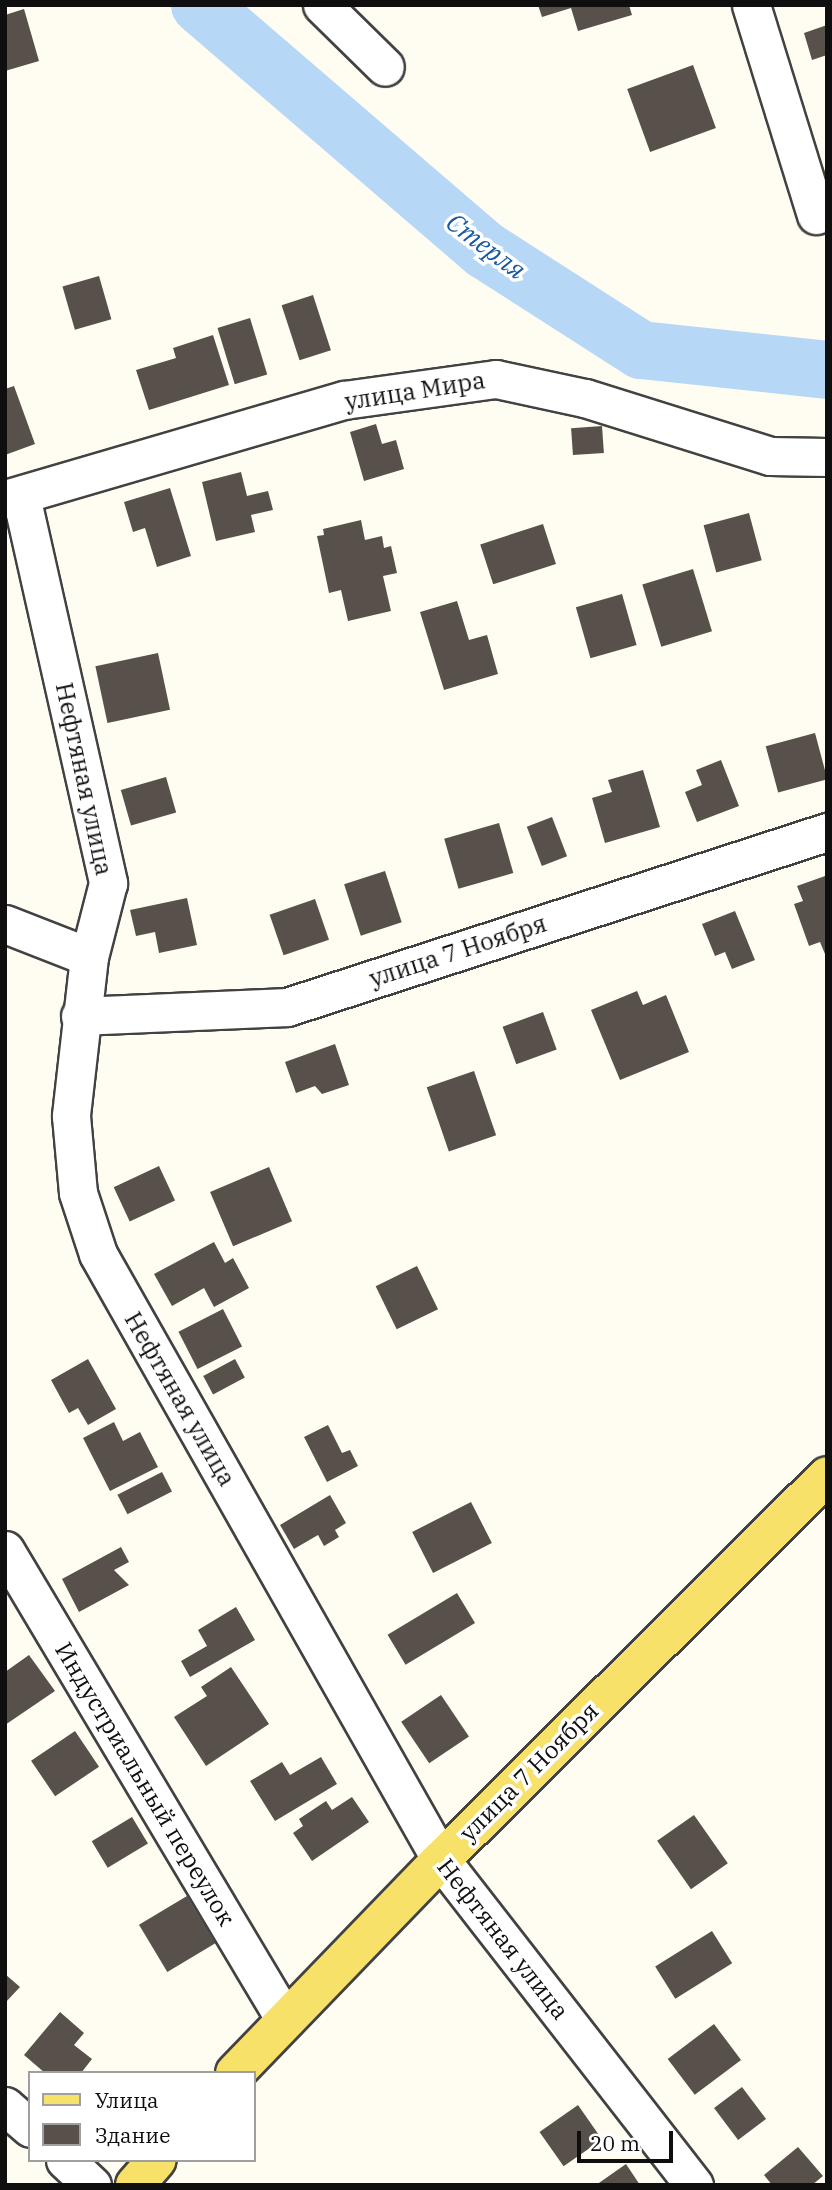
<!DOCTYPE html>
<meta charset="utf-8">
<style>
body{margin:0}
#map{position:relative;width:832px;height:2190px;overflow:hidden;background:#fffdf1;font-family:"IBM Plex Serif",serif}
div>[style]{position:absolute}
.river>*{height:58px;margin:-29px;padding:0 29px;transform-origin:29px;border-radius:29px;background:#b6d8f6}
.building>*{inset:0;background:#58514b;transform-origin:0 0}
.roads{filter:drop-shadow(2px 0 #424242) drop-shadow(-2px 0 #424242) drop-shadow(0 2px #424242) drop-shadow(0 -2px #424242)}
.street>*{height:37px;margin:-18.5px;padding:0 18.5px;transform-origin:18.5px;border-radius:18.5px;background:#fff}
.primary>*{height:38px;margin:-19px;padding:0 19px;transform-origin:19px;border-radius:19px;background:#f7e169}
span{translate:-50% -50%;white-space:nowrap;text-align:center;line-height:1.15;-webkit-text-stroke:7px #fff;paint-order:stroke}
.street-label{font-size:24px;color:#0f0f0f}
.water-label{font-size:26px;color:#1959a0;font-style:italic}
.frame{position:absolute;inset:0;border:7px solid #0f0f0f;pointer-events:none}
.legend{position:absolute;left:28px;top:2071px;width:228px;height:91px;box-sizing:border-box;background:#fff;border:2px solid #9f9f9f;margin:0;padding:9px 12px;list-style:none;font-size:21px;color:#0f0f0f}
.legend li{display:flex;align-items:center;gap:14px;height:35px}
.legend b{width:35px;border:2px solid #9f9f9f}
.scale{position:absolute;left:577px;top:2131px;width:96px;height:32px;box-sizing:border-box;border:4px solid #0f0f0f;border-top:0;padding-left:9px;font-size:21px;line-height:24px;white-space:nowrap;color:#0f0f0f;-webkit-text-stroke:5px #fff;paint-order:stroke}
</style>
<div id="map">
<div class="river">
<i style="left:200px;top:5px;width:376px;rotate:40.7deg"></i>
<i style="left:485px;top:250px;width:185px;rotate:32.7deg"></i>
<i style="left:641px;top:350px;width:187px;rotate:6.1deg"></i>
</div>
<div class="building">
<i style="clip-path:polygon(538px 5px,629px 5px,632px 15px,578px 31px,571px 8px,542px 17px)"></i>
<i style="clip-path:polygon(24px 9px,39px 61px,5px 71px,5px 15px)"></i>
<i style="clip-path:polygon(827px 25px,827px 55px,812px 60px,804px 33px)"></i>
<i style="left:693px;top:65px;width:67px;height:70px;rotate:70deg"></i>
<i style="left:99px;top:276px;width:45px;height:38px;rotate:74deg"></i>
<i style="left:313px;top:295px;width:58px;height:33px;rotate:72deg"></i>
<i style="left:250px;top:318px;width:59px;height:34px;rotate:73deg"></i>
<i style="clip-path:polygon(213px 335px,229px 385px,149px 410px,136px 370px,176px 358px,173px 348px)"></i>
<i style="clip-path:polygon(14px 386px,35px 444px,5px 455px,5px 389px)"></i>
<i style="clip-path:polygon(376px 424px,382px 444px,396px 440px,404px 469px,364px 481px,350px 432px)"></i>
<i style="left:602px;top:426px;width:27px;height:31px;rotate:86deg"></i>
<i style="clip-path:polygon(241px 472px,247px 496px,268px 491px,273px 510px,251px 515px,255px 532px,216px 541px,202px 482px)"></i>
<i style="clip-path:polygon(170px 488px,191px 556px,157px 567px,145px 528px,133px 532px,124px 502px)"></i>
<i style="left:749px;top:513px;width:49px;height:47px;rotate:75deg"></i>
<i style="clip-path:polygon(361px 520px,365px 540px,382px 536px,384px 548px,391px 546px,397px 573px,383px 576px,391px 611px,348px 621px,341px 590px,329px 593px,317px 536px,324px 535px,323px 529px)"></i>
<i style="left:543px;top:524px;width:42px;height:66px;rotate:72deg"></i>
<i style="left:693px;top:569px;width:65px;height:53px;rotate:73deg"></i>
<i style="left:622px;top:594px;width:53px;height:48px;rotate:74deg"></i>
<i style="clip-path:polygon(457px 601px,469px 640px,487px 635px,498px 674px,444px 690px,420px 612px)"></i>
<i style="left:158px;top:653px;width:58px;height:64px;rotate:78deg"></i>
<i style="left:815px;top:733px;width:48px;height:51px;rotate:75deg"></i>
<i style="clip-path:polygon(721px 760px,739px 806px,697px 822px,685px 792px,702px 785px,696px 770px)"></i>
<i style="clip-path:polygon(643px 770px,660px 827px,605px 843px,592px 798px,612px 792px,608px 780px)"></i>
<i style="left:166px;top:777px;width:37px;height:47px;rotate:74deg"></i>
<i style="left:552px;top:817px;width:42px;height:27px;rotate:69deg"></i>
<i style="left:499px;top:823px;width:52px;height:57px;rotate:74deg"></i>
<i style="left:385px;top:871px;width:54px;height:43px;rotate:72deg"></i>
<i style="clip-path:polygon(825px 876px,827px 953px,825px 954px,820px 942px,809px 946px,794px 904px,803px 901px,797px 886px)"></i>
<i style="clip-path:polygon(187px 898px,197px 945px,159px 953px,155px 932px,136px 936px,130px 910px)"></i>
<i style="left:315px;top:899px;width:43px;height:48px;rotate:71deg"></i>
<i style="clip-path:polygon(735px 911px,755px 960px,732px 969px,725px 952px,715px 956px,702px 924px)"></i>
<i style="clip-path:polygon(637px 991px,643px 1005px,666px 995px,689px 1052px,620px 1080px,591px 1010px)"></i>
<i style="left:543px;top:1012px;width:40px;height:43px;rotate:70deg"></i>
<i style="clip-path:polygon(335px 1044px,349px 1085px,322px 1094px,315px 1086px,296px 1093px,285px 1062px)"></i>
<i style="left:474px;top:1071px;width:68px;height:50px;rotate:71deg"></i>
<i style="left:159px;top:1166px;width:38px;height:50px;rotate:65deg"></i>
<i style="left:269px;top:1167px;width:59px;height:64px;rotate:67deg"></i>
<i style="clip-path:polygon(214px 1242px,225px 1263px,233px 1258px,249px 1288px,214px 1307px,204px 1288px,172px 1306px,154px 1274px)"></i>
<i style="left:417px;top:1266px;width:48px;height:46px;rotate:64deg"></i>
<i style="left:223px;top:1309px;width:42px;height:50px;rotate:63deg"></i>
<i style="clip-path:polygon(88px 1359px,116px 1409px,88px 1425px,78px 1408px,69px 1413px,51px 1380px)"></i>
<i style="left:235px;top:1359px;width:21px;height:36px;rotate:62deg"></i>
<i style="clip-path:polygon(114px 1422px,123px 1441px,140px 1432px,158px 1467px,110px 1491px,83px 1438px)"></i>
<i style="clip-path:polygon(328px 1425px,342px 1453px,350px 1450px,358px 1466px,327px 1482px,304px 1437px)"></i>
<i style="left:162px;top:1472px;width:22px;height:50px;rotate:63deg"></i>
<i style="clip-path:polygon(330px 1495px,346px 1523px,335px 1530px,339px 1537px,324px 1546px,318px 1535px,294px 1549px,280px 1525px)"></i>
<i style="left:471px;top:1502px;width:46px;height:66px;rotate:63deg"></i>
<i style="clip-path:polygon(121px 1547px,129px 1562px,114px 1570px,129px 1585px,79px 1612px,62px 1579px)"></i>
<i style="left:457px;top:1593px;width:35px;height:81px;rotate:59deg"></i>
<i style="clip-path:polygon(236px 1607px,255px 1640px,190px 1677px,181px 1661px,207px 1646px,198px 1630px)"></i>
<i style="clip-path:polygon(29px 1655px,55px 1691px,5px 1725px,5px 1672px)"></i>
<i style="clip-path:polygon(231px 1667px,269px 1724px,206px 1766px,174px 1717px,207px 1696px,201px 1687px)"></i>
<i style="left:441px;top:1695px;width:50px;height:48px;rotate:56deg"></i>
<i style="left:75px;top:1731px;width:43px;height:53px;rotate:56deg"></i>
<i style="clip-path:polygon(321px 1757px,337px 1784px,275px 1821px,250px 1781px,282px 1762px,290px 1775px)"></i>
<i style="clip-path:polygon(352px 1797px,369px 1822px,312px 1861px,293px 1833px,303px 1826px,299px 1819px,326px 1801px,332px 1810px)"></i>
<i style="left:694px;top:1815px;width:59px;height:45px;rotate:55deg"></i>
<i style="left:132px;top:1817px;width:31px;height:47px;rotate:59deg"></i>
<i style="left:187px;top:1896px;width:55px;height:56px;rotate:59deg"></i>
<i style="left:712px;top:1931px;width:38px;height:67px;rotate:58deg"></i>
<i style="clip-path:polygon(5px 1974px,20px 1987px,5px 2003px)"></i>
<i style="clip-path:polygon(60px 2012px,84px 2033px,74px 2045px,92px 2059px,81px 2073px,45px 2073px,24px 2055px)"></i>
<i style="left:714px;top:2024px;width:45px;height:58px;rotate:53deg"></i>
<i style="left:742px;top:2087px;width:40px;height:35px;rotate:53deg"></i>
<i style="left:578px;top:2105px;width:42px;height:47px;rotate:55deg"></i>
<i style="clip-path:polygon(798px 2147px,823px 2176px,812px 2185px,772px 2185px,764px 2175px)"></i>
<i style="clip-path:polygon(626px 2164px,640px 2185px,596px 2185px)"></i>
</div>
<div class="roads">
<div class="street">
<i style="left:322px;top:5px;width:88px;rotate:44.5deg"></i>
<i style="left:751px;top:5px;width:220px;rotate:72.8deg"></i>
<i style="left:21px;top:496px;width:397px;rotate:77.3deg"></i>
<i style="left:108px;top:883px;width:76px;rotate:104.4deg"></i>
<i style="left:89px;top:957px;width:160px;rotate:96.5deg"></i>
<i style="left:71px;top:1116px;width:77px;rotate:84.8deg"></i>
<i style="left:78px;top:1193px;width:64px;rotate:71.8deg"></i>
<i style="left:98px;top:1254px;width:696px;rotate:60.49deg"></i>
<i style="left:441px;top:1860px;width:412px;rotate:52.1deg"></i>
<i style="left:5px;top:499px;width:353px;rotate:-16.3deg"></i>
<i style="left:344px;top:400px;width:153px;rotate:-7.9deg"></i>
<i style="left:496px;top:379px;width:91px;rotate:12.1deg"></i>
<i style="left:585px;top:398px;width:194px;rotate:17.4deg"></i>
<i style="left:770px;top:456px;width:57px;rotate:1deg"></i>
<i style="left:5px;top:924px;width:90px;rotate:21.4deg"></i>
<i style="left:80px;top:1016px;width:207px;rotate:-2.5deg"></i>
<i style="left:287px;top:1007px;width:568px;rotate:-17.96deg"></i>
<i style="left:5px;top:1550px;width:545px;rotate:59.2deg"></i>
<i style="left:5px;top:2106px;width:33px;rotate:41deg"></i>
<i style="left:65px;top:2160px;width:37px;rotate:43deg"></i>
</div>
<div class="primary">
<i style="left:235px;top:2073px;width:296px;rotate:-46deg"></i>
<i style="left:441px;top:1860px;width:544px;rotate:-44.85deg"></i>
<i style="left:135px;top:2185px;width:33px;rotate:-49deg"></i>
</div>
</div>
<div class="street-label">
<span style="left:415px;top:391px;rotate:-9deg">улица Мира</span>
<span style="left:84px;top:779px;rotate:78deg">Нефтяная улица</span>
<span style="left:458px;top:951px;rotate:-18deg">улица 7 Ноября</span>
<span style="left:180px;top:1399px;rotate:60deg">Нефтяная улица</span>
<span style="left:529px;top:1772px;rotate:-45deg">улица 7 Ноября</span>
<span style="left:145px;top:1784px;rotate:59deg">Индустриальный переулок</span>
<span style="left:503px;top:1939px;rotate:52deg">Нефтяная улица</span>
</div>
<div class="water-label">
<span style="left:486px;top:246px;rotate:37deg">Стерля</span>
</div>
<div class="frame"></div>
<ul class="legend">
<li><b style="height:9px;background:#f7e169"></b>Улица</li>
<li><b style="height:19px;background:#58514b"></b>Здание</li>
</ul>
<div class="scale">20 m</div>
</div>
